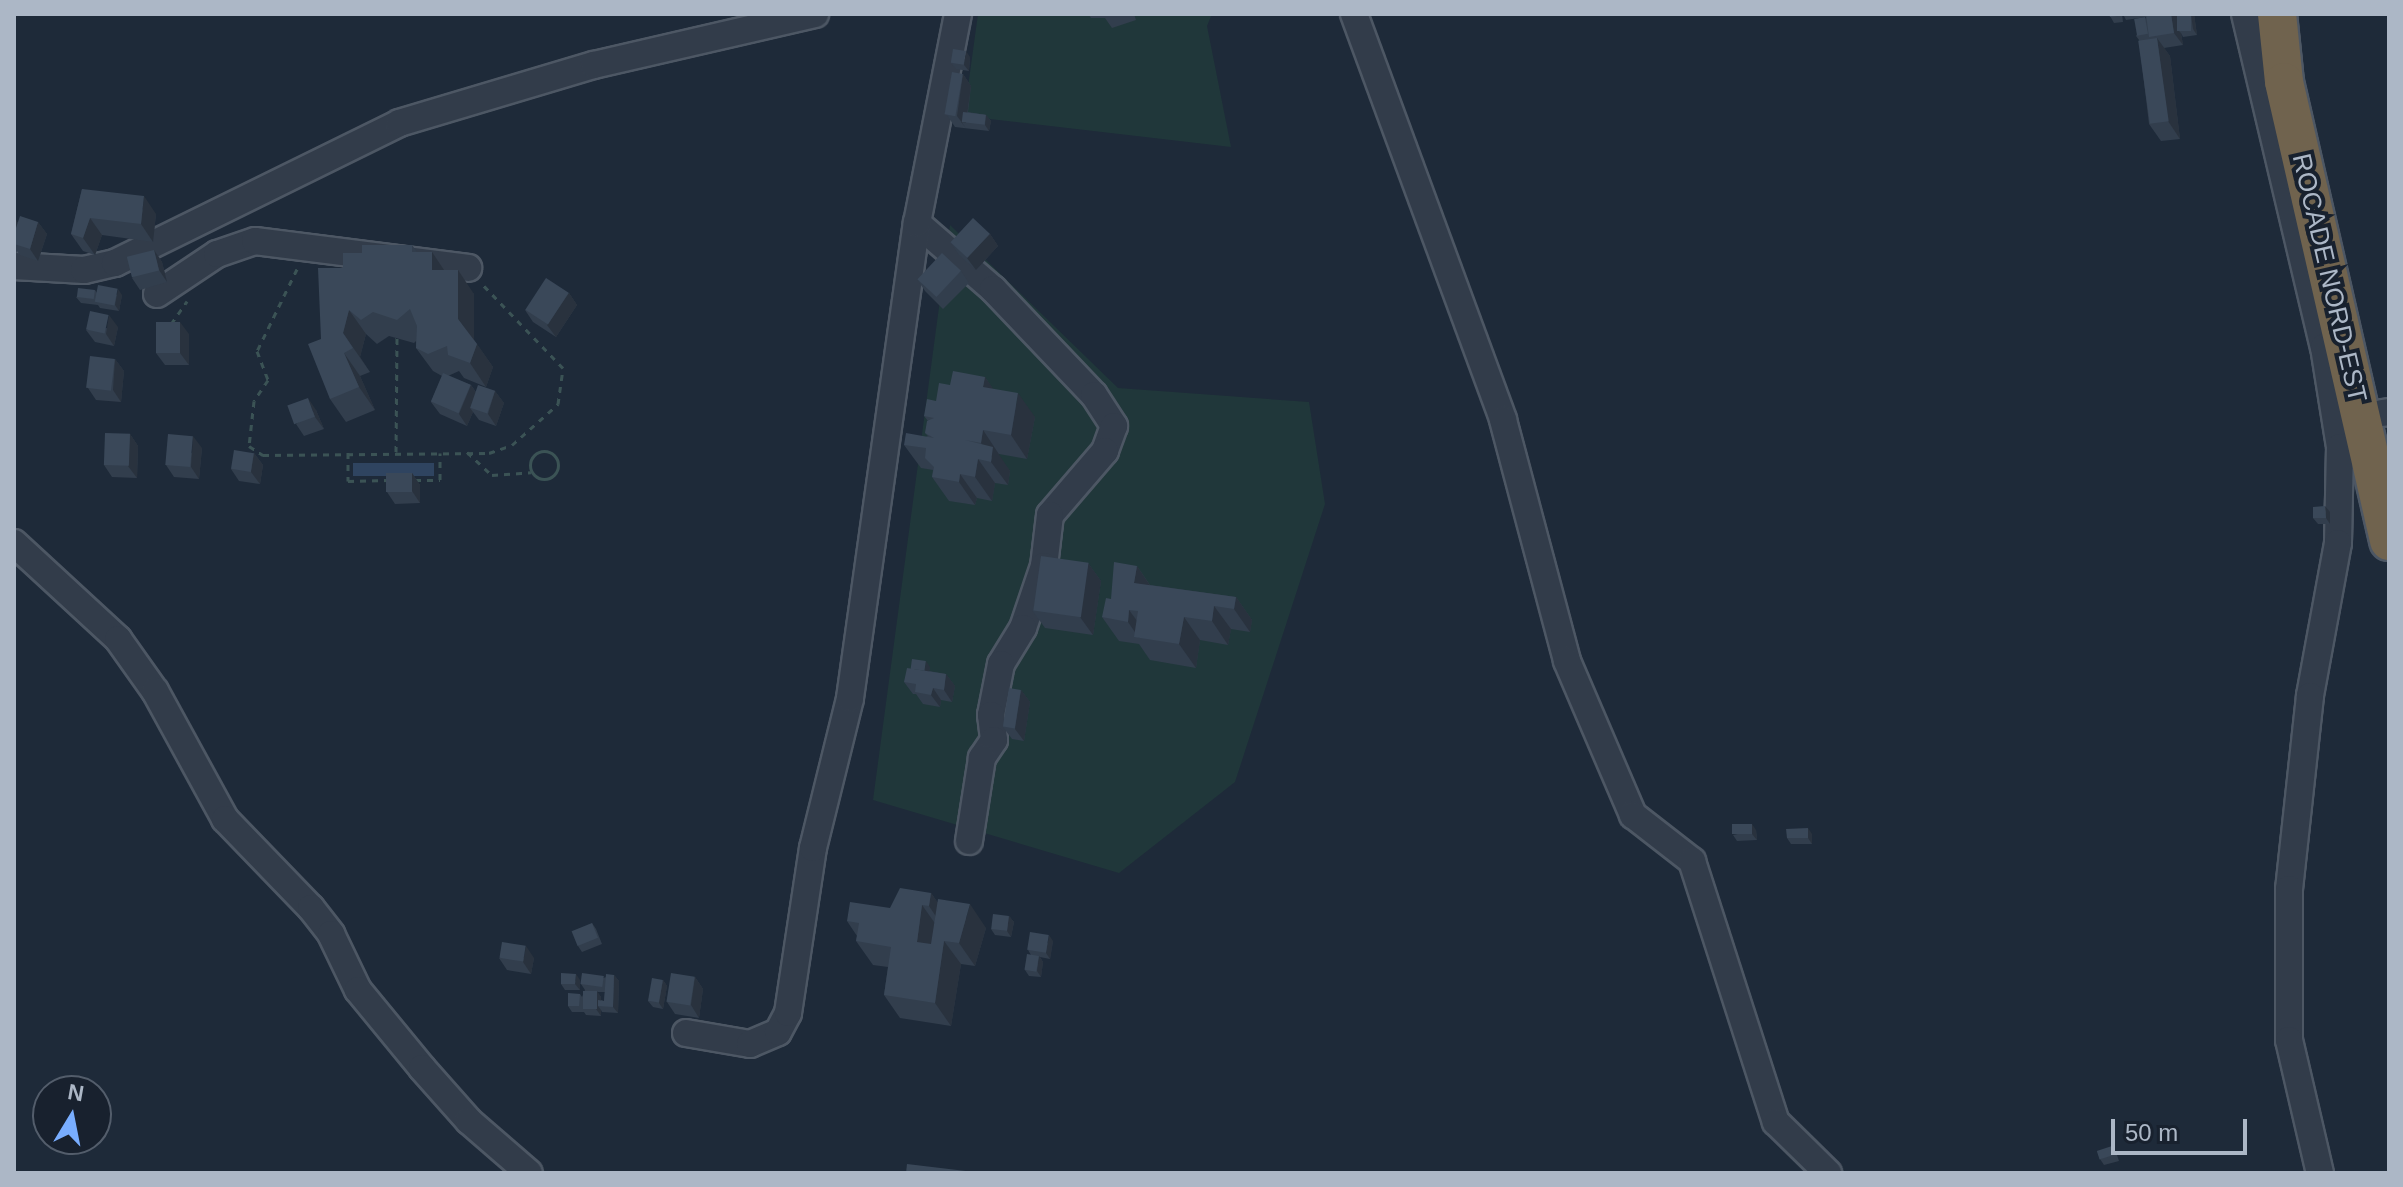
<!DOCTYPE html>
<style>
body{margin:0}
#map{position:relative;width:2403px;height:1187px;overflow:hidden;background:#1e2a39;font-family:Arial,sans-serif}
div>[style]{position:absolute}
.green>*{inset:0;background:#20373a}
.water>*{inset:0;background:#2f4460;transform-origin:0 0}
.path>*{height:3px;margin-top:-1.5px;transform-origin:0;background:repeating-linear-gradient(90deg,#3b5355 0 6px,transparent 0 12px)}
.path>.ring{margin:-1.5px;padding:0;box-sizing:content-box;background:none;border:3px solid #3b5355;border-radius:50%}
.roads{filter:drop-shadow(2px 0 #4d5764) drop-shadow(-2px 0 #4d5764) drop-shadow(0 2px #4d5764) drop-shadow(0 -2px #4d5764)}
.minor>*{height:26px;margin:-13px;padding:0 13px;transform-origin:13px;border-radius:13px;background:#323c4a}
.highway>*{height:38px;margin:-19px;padding:0 19px;transform-origin:19px;border-radius:19px;background:#70634e}
.wall>*{inset:0;background:#323e4d}
.shaded-wall>*{inset:0;background:#29323e}
.building>*{inset:0;background:#3a4859;transform-origin:0 0}
span{translate:-50% -50%;white-space:nowrap;text-align:center;line-height:1.15;-webkit-text-stroke:8px #18212e;paint-order:stroke}
.street-label{font-size:26px;color:#acb7c6}
.frame{position:absolute;inset:0;border:16px solid #acb7c6;pointer-events:none}
.north{position:absolute;left:32px;top:1075px;width:80px;height:80px;box-sizing:border-box;background:#18212e;border:2px solid #535d6b;border-radius:50%;rotate:10deg;font-size:22px;font-weight:700;line-height:32px;text-align:center;color:#acb7c6}
.north::after{content:'';display:block;margin:auto;width:28px;height:36px;background:#79aeff;clip-path:polygon(50% 0,100% 100%,50% 72%,0 100%)}
.scale{position:absolute;left:2111px;top:1119px;width:136px;height:36px;box-sizing:border-box;border:4px solid #acb7c6;border-top:0;padding-left:10px;font-size:24px;line-height:28px;white-space:nowrap;color:#acb7c6;-webkit-text-stroke:6px #18212e;paint-order:stroke}
</style>
<div id="map">
<div class="green">
<i style="clip-path:polygon(978px 14px,1212px 14px,1207px 26px,1231px 147px,964px 116px)"></i>
<i style="clip-path:polygon(950px 225px,1118px 388px,1309px 402px,1325px 504px,1235px 782px,1119px 873px,873px 800px)"></i>
</div>
<div class="water">
<i style="left:434px;top:463px;width:13px;height:81px;rotate:90deg"></i>
</div>
<div class="path">
<i style="left:297px;top:269px;width:91px;rotate:116deg"></i>
<i style="left:257px;top:351px;width:31px;rotate:69deg"></i>
<i style="left:268px;top:380px;width:25px;rotate:124deg"></i>
<i style="left:254px;top:401px;width:45px;rotate:96.3deg"></i>
<i style="left:249px;top:446px;width:17px;rotate:33deg"></i>
<i style="left:263px;top:455px;width:226px;rotate:-0.5deg"></i>
<i style="left:489px;top:453px;width:24px;rotate:-19deg"></i>
<i style="left:512px;top:445px;width:62px;rotate:-41.7deg"></i>
<i style="left:558px;top:404px;width:36px;rotate:-82deg"></i>
<i style="left:563px;top:368px;width:115px;rotate:-133.9deg"></i>
<i style="left:171px;top:324px;width:28px;rotate:-55deg"></i>
<i class="ring" style="left:530px;top:451px;width:25px;height:25px"></i>
<i style="left:348px;top:452px;width:29px;rotate:90deg"></i>
<i style="left:348px;top:481px;width:40px;rotate:-1.4deg"></i>
<i style="left:396px;top:452px;width:116px;rotate:-89.5deg"></i>
<i style="left:467px;top:452px;width:34px;rotate:43deg"></i>
<i style="left:492px;top:475px;width:39px;rotate:-4deg"></i>
<i style="left:415px;top:480px;width:25px"></i>
<i style="left:440px;top:480px;width:27px;rotate:-90deg"></i>
</div>
<div class="roads">
<div class="minor">
<i style="left:1354px;top:14px;width:432px;rotate:69.8deg"></i>
<i style="left:1503px;top:420px;width:249px;rotate:75.1deg"></i>
<i style="left:1567px;top:661px;width:168px;rotate:66.8deg"></i>
<i style="left:1633px;top:815px;width:75px;rotate:37.9deg"></i>
<i style="left:1692px;top:861px;width:274px;rotate:72.2deg"></i>
<i style="left:1776px;top:1122px;width:73px;rotate:44.4deg"></i>
<i style="left:2245px;top:14px;width:342px;rotate:76.7deg"></i>
<i style="left:2324px;top:347px;width:101px;rotate:80.9deg"></i>
<i style="left:2340px;top:447px;width:96px;rotate:91.2deg"></i>
<i style="left:2338px;top:543px;width:156px;rotate:100.4deg"></i>
<i style="left:2310px;top:696px;width:194px;rotate:96.2deg"></i>
<i style="left:2289px;top:889px;width:151px;rotate:90deg"></i>
<i style="left:2289px;top:1040px;width:137px;rotate:76.9deg"></i>
<i style="left:917px;top:223px;width:101px;rotate:41deg"></i>
<i style="left:993px;top:289px;width:146px;rotate:46.4deg"></i>
<i style="left:1094px;top:395px;width:37px;rotate:57deg"></i>
<i style="left:1114px;top:426px;width:27px;rotate:110deg"></i>
<i style="left:1105px;top:451px;width:84px;rotate:130.7deg"></i>
<i style="left:1050px;top:515px;width:51px;rotate:96.7deg"></i>
<i style="left:1044px;top:566px;width:65px;rotate:108.7deg"></i>
<i style="left:1023px;top:628px;width:42px;rotate:121.4deg"></i>
<i style="left:1001px;top:664px;width:52px;rotate:101.1deg"></i>
<i style="left:991px;top:715px;width:25px;rotate:83deg"></i>
<i style="left:994px;top:740px;width:22px;rotate:124deg"></i>
<i style="left:982px;top:758px;width:84px;rotate:98.9deg"></i>
<i style="left:14px;top:266px;width:70px;rotate:3.3deg"></i>
<i style="left:84px;top:270px;width:32px;rotate:-13deg"></i>
<i style="left:115px;top:263px;width:317px;rotate:-26.2deg"></i>
<i style="left:399px;top:123px;width:203px;rotate:-16.6deg"></i>
<i style="left:594px;top:65px;width:227px;rotate:-13deg"></i>
<i style="left:157px;top:294px;width:72px;rotate:-33.7deg"></i>
<i style="left:217px;top:254px;width:40px;rotate:-18.9deg"></i>
<i style="left:255px;top:241px;width:215px;rotate:7.2deg"></i>
<i style="left:2382px;top:413px;width:7px;rotate:-8deg"></i>
<i style="left:14px;top:543px;width:142px;rotate:42.7deg"></i>
<i style="left:118px;top:639px;width:64px;rotate:54.6deg"></i>
<i style="left:155px;top:691px;width:146px;rotate:61.3deg"></i>
<i style="left:225px;top:819px;width:124px;rotate:46deg"></i>
<i style="left:311px;top:908px;width:33px;rotate:52deg"></i>
<i style="left:331px;top:934px;width:62px;rotate:64.3deg"></i>
<i style="left:358px;top:990px;width:101px;rotate:50.6deg"></i>
<i style="left:422px;top:1068px;width:71px;rotate:48.4deg"></i>
<i style="left:469px;top:1121px;width:79px;rotate:40.9deg"></i>
<i style="left:686px;top:1033px;width:65px;rotate:9.8deg"></i>
<i style="left:750px;top:1044px;width:30px;rotate:-23deg"></i>
<i style="left:778px;top:1032px;width:21px;rotate:-62deg"></i>
<i style="left:788px;top:1013px;width:167px;rotate:-81.4deg"></i>
<i style="left:813px;top:848px;width:154px;rotate:-76.1deg"></i>
<i style="left:850px;top:698px;width:480px;rotate:-82deg"></i>
<i style="left:917px;top:223px;width:213px;rotate:-78.9deg"></i>
</div>
<div class="highway">
<i style="left:2277px;top:14px;width:68px;rotate:84.1deg"></i>
<i style="left:2284px;top:82px;width:471px;rotate:77.1deg"></i>
</div>
</div>
<div class="wall">
<i style="clip-path:polygon(1088px 14px,1134px 14px,1136px 20px,1112px 28px,1105px 18px,1091px 18px)"></i>
<i style="clip-path:polygon(2109px 14px,2122px 14px,2123px 22px,2114px 23px)"></i>
<i style="clip-path:polygon(2123px 14px,2194px 14px,2197px 35px,2183px 37px,2181px 33px,2183px 45px,2164px 48px,2170px 56px,2180px 139px,2161px 141px,2149px 124px,2139px 40px,2136px 36px,2146px 17px,2126px 20px)"></i>
<i style="clip-path:polygon(970px 57px,969px 71px,956px 69px,951px 63px)"></i>
<i style="clip-path:polygon(963px 74px,971px 86px,968px 112px,986px 115px,991px 121px,989px 131px,955px 127px,947px 115px)"></i>
<i style="clip-path:polygon(82px 189px,156px 214px,153px 242px,102px 235px,95px 255px,83px 251px,71px 234px)"></i>
<i style="clip-path:polygon(14px 217px,18px 223px,38px 222px,47px 234px,38px 261px,20px 255px,17px 251px,16px 254px,14px 254px)"></i>
<i style="clip-path:polygon(990px 234px,998px 246px,976px 270px,959px 255px,951px 243px)"></i>
<i style="clip-path:polygon(412px 245px,417px 252px,444px 270px,474px 294px,474px 340px,493px 367px,486px 387px,464px 378px,459px 371px,448px 376px,471px 385px,476px 392px,495px 391px,504px 403px,496px 426px,479px 420px,473px 412px,467px 426px,440px 414px,431px 402px,442px 376px,433px 371px,416px 348px,416px 341px,414px 343px,389px 336px,377px 344px,366px 334px,360px 357px,370px 372px,360px 376px,375px 410px,346px 422px,330px 399px,321px 339px,343px 268px,362px 253px)"></i>
<i style="clip-path:polygon(154px 250px,162px 262px,167px 282px,140px 290px,132px 278px)"></i>
<i style="clip-path:polygon(961px 271px,969px 283px,943px 309px,925px 291px,917px 279px)"></i>
<i style="clip-path:polygon(95px 290px,97px 293px,122px 295px,119px 311px,100px 308px,98px 305px,81px 303px,76px 297px)"></i>
<i style="clip-path:polygon(569px 293px,577px 305px,556px 337px,533px 322px,525px 310px)"></i>
<i style="clip-path:polygon(118px 327px,114px 346px,95px 342px,86px 330px)"></i>
<i style="clip-path:polygon(189px 334px,189px 365px,165px 365px,156px 353px)"></i>
<i style="clip-path:polygon(115px 359px,124px 371px,121px 402px,96px 400px,88px 388px)"></i>
<i style="clip-path:polygon(985px 377px,993px 389px,1035px 417px,1027px 459px,999px 454px,999px 456px,1010px 471px,1008px 485px,995px 483px,992px 501px,977px 498px,975px 505px,949px 501px,932px 477px,933px 470px,921px 468px,904px 445px,928px 436px,925px 433px,928px 421px,924px 416px,950px 385px)"></i>
<i style="clip-path:polygon(316px 410px,324px 429px,304px 436px,296px 424px)"></i>
<i style="clip-path:polygon(130px 434px,138px 446px,137px 478px,112px 477px,104px 465px)"></i>
<i style="clip-path:polygon(202px 448px,199px 479px,174px 477px,166px 465px)"></i>
<i style="clip-path:polygon(254px 453px,263px 465px,260px 484px,239px 481px,231px 469px)"></i>
<i style="clip-path:polygon(412px 473px,420px 485px,420px 503px,395px 504px,387px 492px)"></i>
<i style="clip-path:polygon(2330px 512px,2330px 524px,2318px 524px,2313px 518px)"></i>
<i style="clip-path:polygon(1088px 563px,1101px 581px,1093px 635px,1045px 628px,1032px 610px)"></i>
<i style="clip-path:polygon(1137px 566px,1150px 585px,1236px 597px,1252px 620px,1250px 632px,1231px 629px,1228px 645px,1200px 640px,1196px 668px,1150px 660px,1139px 644px,1119px 641px,1102px 617px)"></i>
<i style="clip-path:polygon(930px 667px,929px 671px,946px 674px,955px 686px,952px 702px,941px 700px,940px 707px,923px 704px,916px 694px,913px 694px,904px 682px)"></i>
<i style="clip-path:polygon(1021px 690px,1030px 702px,1024px 741px,1012px 739px,1003px 727px)"></i>
<i style="clip-path:polygon(1756px 830px,1757px 840px,1737px 841px,1733px 835px)"></i>
<i style="clip-path:polygon(1812px 834px,1812px 844px,1791px 844px,1787px 838px)"></i>
<i style="clip-path:polygon(931px 893px,938px 903px,986px 928px,975px 966px,961px 964px,951px 1026px,900px 1018px,884px 995px,888px 967px,873px 965px,856px 941px,857px 936px,847px 921px,890px 908px)"></i>
<i style="clip-path:polygon(1009px 916px,1014px 922px,1011px 937px,995px 935px,991px 929px)"></i>
<i style="clip-path:polygon(592px 923px,596px 929px,602px 944px,582px 952px,578px 946px)"></i>
<i style="clip-path:polygon(1053px 941px,1050px 959px,1040px 957px,1043px 962px,1041px 977px,1029px 976px,1025px 970px,1031px 955px,1028px 950px)"></i>
<i style="clip-path:polygon(499px 958px,534px 958px,531px 974px,507px 970px)"></i>
<i style="clip-path:polygon(evenodd,614px 975px,619px 981px,618px 1013px,602px 1012px,601px 1010px,601px 1016px,586px 1015px,584px 1012px,572px 1012px,568px 1006px,580px 994px,582px 997px,585px 990px,581px 984px,614px 975px,597px 992px,605px 992px,604px 1001px,601px 1000px,601px 997px,597px 992px)"></i>
<i style="clip-path:polygon(695px 977px,703px 989px,699px 1018px,675px 1014px,667px 1002px)"></i>
<i style="clip-path:polygon(580px 980px,580px 990px,565px 990px,561px 984px)"></i>
<i style="clip-path:polygon(663px 980px,667px 986px,663px 1009px,653px 1007px,648px 1001px)"></i>
<i style="clip-path:polygon(2116px 1152px,2119px 1161px,2104px 1165px,2100px 1159px)"></i>
</div>
<div class="shaded-wall">
<i style="clip-path:polygon(2171px 14px,2177px 14px,2179px 31px,2181px 33px,2183px 45px,2174px 33px)"></i>
<i style="clip-path:polygon(2191px 14px,2194px 14px,2197px 35px,2193px 29px)"></i>
<i style="clip-path:polygon(2157px 38px,2170px 56px,2180px 139px,2168px 121px)"></i>
<i style="clip-path:polygon(966px 51px,970px 57px,969px 71px,964px 65px)"></i>
<i style="clip-path:polygon(963px 74px,971px 86px,966px 123px,961px 122px,966px 128px,957px 116px)"></i>
<i style="clip-path:polygon(986px 115px,991px 121px,989px 131px,985px 125px)"></i>
<i style="clip-path:polygon(144px 196px,156px 214px,153px 242px,141px 224px)"></i>
<i style="clip-path:polygon(14px 217px,21px 228px,14px 244px)"></i>
<i style="clip-path:polygon(90px 218px,102px 235px,95px 255px,83px 238px)"></i>
<i style="clip-path:polygon(38px 222px,47px 234px,38px 261px,30px 249px)"></i>
<i style="clip-path:polygon(990px 234px,998px 246px,976px 270px,967px 258px)"></i>
<i style="clip-path:polygon(154px 250px,162px 262px,167px 282px,159px 270px)"></i>
<i style="clip-path:polygon(432px 252px,448px 276px,432px 270px)"></i>
<i style="clip-path:polygon(458px 270px,474px 294px,474px 343px,458px 319px)"></i>
<i style="clip-path:polygon(118px 289px,122px 295px,119px 311px,115px 305px)"></i>
<i style="clip-path:polygon(569px 293px,577px 305px,556px 337px,547px 325px)"></i>
<i style="clip-path:polygon(349px 310px,366px 334px,360px 357px,370px 372px,343px 333px)"></i>
<i style="clip-path:polygon(109px 315px,118px 327px,114px 346px,106px 334px)"></i>
<i style="clip-path:polygon(180px 322px,189px 334px,189px 365px,180px 353px)"></i>
<i style="clip-path:polygon(477px 344px,493px 367px,486px 387px,470px 363px)"></i>
<i style="clip-path:polygon(344px 353px,360px 376px,375px 410px,359px 387px)"></i>
<i style="clip-path:polygon(115px 359px,124px 371px,121px 402px,113px 390px)"></i>
<i style="clip-path:polygon(985px 377px,1001px 400px,983px 387px)"></i>
<i style="clip-path:polygon(471px 385px,479px 397px,470px 408px,473px 412px,467px 426px,459px 414px)"></i>
<i style="clip-path:polygon(495px 391px,504px 403px,496px 426px,488px 414px)"></i>
<i style="clip-path:polygon(1018px 393px,1035px 417px,1027px 459px,1011px 435px)"></i>
<i style="clip-path:polygon(308px 398px,316px 410px,324px 429px,315px 417px)"></i>
<i style="clip-path:polygon(983px 430px,1010px 471px,1008px 485px,991px 462px,992px 458px,981px 443px)"></i>
<i style="clip-path:polygon(130px 434px,138px 446px,137px 478px,128px 466px)"></i>
<i style="clip-path:polygon(193px 436px,202px 448px,199px 479px,191px 467px)"></i>
<i style="clip-path:polygon(254px 453px,263px 465px,260px 484px,251px 472px)"></i>
<i style="clip-path:polygon(978px 459px,995px 483px,992px 501px,975px 477px)"></i>
<i style="clip-path:polygon(412px 473px,420px 485px,420px 503px,412px 491px)"></i>
<i style="clip-path:polygon(960px 474px,977px 498px,975px 505px,959px 482px)"></i>
<i style="clip-path:polygon(2325px 506px,2330px 512px,2330px 524px,2326px 518px)"></i>
<i style="clip-path:polygon(1088px 563px,1101px 581px,1093px 635px,1080px 617px)"></i>
<i style="clip-path:polygon(1137px 566px,1153px 590px,1134px 583px)"></i>
<i style="clip-path:polygon(1236px 597px,1252px 620px,1250px 632px,1234px 609px)"></i>
<i style="clip-path:polygon(1214px 606px,1231px 629px,1228px 645px,1212px 621px)"></i>
<i style="clip-path:polygon(1129px 610px,1146px 633px,1139px 638px,1128px 622px)"></i>
<i style="clip-path:polygon(1184px 617px,1200px 640px,1196px 668px,1179px 644px)"></i>
<i style="clip-path:polygon(926px 661px,930px 667px,928px 679px,924px 673px)"></i>
<i style="clip-path:polygon(946px 674px,955px 686px,952px 702px,944px 690px)"></i>
<i style="clip-path:polygon(933px 688px,941px 700px,940px 707px,931px 695px)"></i>
<i style="clip-path:polygon(1021px 690px,1030px 702px,1024px 741px,1015px 729px)"></i>
<i style="clip-path:polygon(1752px 824px,1756px 830px,1757px 840px,1752px 834px)"></i>
<i style="clip-path:polygon(1808px 828px,1812px 834px,1812px 844px,1808px 838px)"></i>
<i style="clip-path:polygon(931px 893px,947px 916px,945px 930px,929px 906px)"></i>
<i style="clip-path:polygon(970px 904px,986px 928px,975px 966px,959px 943px)"></i>
<i style="clip-path:polygon(922px 905px,939px 929px,933px 965px,917px 942px)"></i>
<i style="clip-path:polygon(1009px 916px,1014px 922px,1011px 937px,1007px 931px)"></i>
<i style="clip-path:polygon(1049px 935px,1053px 941px,1050px 959px,1046px 953px)"></i>
<i style="clip-path:polygon(944px 941px,961px 964px,951px 1026px,935px 1003px)"></i>
<i style="clip-path:polygon(526px 946px,534px 958px,531px 974px,523px 962px)"></i>
<i style="clip-path:polygon(1039px 956px,1043px 962px,1041px 977px,1037px 971px)"></i>
<i style="clip-path:polygon(576px 974px,580px 980px,580px 990px,575px 984px)"></i>
<i style="clip-path:polygon(614px 975px,619px 981px,618px 1013px,613px 1007px)"></i>
<i style="clip-path:polygon(695px 977px,703px 989px,699px 1018px,691px 1005px)"></i>
<i style="clip-path:polygon(663px 980px,667px 986px,663px 1009px,659px 1003px)"></i>
<i style="clip-path:polygon(597px 991px,601px 997px,601px 1006px,598px 1006px,601px 1010px,601px 1016px,596px 1009px)"></i>
</div>
<div class="building">
<i style="clip-path:polygon(2109px 14px,2118px 14px,2118px 16px,2110px 17px)"></i>
<i style="clip-path:polygon(2146px 14px,2171px 14px,2174px 33px,2149px 37px)"></i>
<i style="left:2177px;top:14px;width:14px;height:17px"></i>
<i style="left:2145px;top:17px;width:17px;height:11px;rotate:80deg"></i>
<i style="left:2157px;top:38px;width:84px;height:19px;rotate:82deg"></i>
<i style="left:953px;top:49px;width:13px;height:14px;rotate:9deg"></i>
<i style="left:952px;top:72px;width:11px;height:43px;rotate:10deg"></i>
<i style="left:963px;top:112px;width:23px;height:10px;rotate:7deg"></i>
<i style="clip-path:polygon(82px 189px,144px 196px,141px 224px,90px 218px,83px 238px,71px 234px)"></i>
<i style="clip-path:polygon(20px 216px,38px 222px,30px 249px,14px 244px,14px 234px)"></i>
<i style="left:973px;top:218px;width:23px;height:33px;rotate:43deg"></i>
<i style="clip-path:polygon(362px 245px,412px 245px,412px 252px,432px 252px,432px 270px,458px 270px,458px 319px,477px 344px,470px 363px,448px 355px,447px 346px,428px 354px,416px 348px,417px 326px,410px 309px,397px 320px,373px 312px,361px 320px,349px 310px,343px 333px,353px 348px,344px 353px,359px 387px,330px 399px,308px 344px,321px 339px,318px 268px,343px 268px,343px 253px,362px 253px)"></i>
<i style="left:154px;top:250px;width:21px;height:28px;rotate:76deg"></i>
<i style="left:942px;top:253px;width:26px;height:36px;rotate:43deg"></i>
<i style="left:546px;top:278px;width:27px;height:38px;rotate:33deg"></i>
<i style="left:98px;top:285px;width:20px;height:17px;rotate:11deg"></i>
<i style="left:78px;top:288px;width:17px;height:9px;rotate:7deg"></i>
<i style="left:90px;top:311px;width:19px;height:19px;rotate:12deg"></i>
<i style="left:156px;top:322px;width:24px;height:31px"></i>
<i style="left:90px;top:356px;width:25px;height:32px;rotate:7deg"></i>
<i style="clip-path:polygon(953px 371px,985px 377px,983px 387px,1018px 393px,1011px 435px,983px 430px,981px 443px,965px 440px,993px 447px,991px 462px,978px 459px,975px 477px,960px 474px,959px 482px,932px 477px,934px 467px,925px 458px,926px 448px,904px 445px,906px 433px,934px 438px,925px 433px,927px 421px,934px 418px,924px 416px,927px 399px,936px 401px,939px 383px,950px 385px)"></i>
<i style="left:443px;top:373px;width:30px;height:31px;rotate:23deg"></i>
<i style="left:478px;top:385px;width:18px;height:24px;rotate:19deg"></i>
<i style="left:308px;top:398px;width:20px;height:22px;rotate:70deg"></i>
<i style="left:105px;top:433px;width:25px;height:32px;rotate:2deg"></i>
<i style="left:168px;top:434px;width:25px;height:31px;rotate:5deg"></i>
<i style="left:234px;top:450px;width:20px;height:19px;rotate:9deg"></i>
<i style="left:386px;top:473px;width:26px;height:19px"></i>
<i style="clip-path:polygon(2325px 506px,2326px 518px,2313px 518px,2313px 507px)"></i>
<i style="left:1041px;top:556px;width:48px;height:55px;rotate:8deg"></i>
<i style="clip-path:polygon(1114px 562px,1137px 566px,1134px 583px,1236px 597px,1234px 609px,1214px 606px,1212px 621px,1184px 617px,1179px 644px,1134px 637px,1138px 611px,1129px 610px,1128px 622px,1102px 617px,1106px 598px,1111px 599px)"></i>
<i style="left:912px;top:659px;width:14px;height:10px;rotate:8deg"></i>
<i style="clip-path:polygon(907px 668px,946px 674px,944px 690px,933px 688px,931px 695px,915px 692px,916px 684px,904px 682px)"></i>
<i style="left:1009px;top:688px;width:12px;height:39px;rotate:9deg"></i>
<i style="left:1752px;top:824px;width:10px;height:20px;rotate:90deg"></i>
<i style="clip-path:polygon(1808px 828px,1808px 838px,1787px 838px,1786px 829px)"></i>
<i style="clip-path:polygon(900px 888px,931px 893px,929px 906px,922px 905px,917px 942px,931px 944px,938px 899px,970px 904px,959px 943px,944px 941px,935px 1003px,884px 995px,891px 947px,856px 941px,859px 923px,847px 921px,850px 902px,890px 908px)"></i>
<i style="left:993px;top:914px;width:16px;height:15px;rotate:7deg"></i>
<i style="left:592px;top:923px;width:16px;height:22px;rotate:68deg"></i>
<i style="left:1030px;top:932px;width:19px;height:18px;rotate:9deg"></i>
<i style="left:502px;top:942px;width:24px;height:16px;rotate:9deg"></i>
<i style="left:1027px;top:954px;width:12px;height:16px;rotate:9deg"></i>
<i style="clip-path:polygon(561px 973px,576px 974px,575px 984px,561px 984px)"></i>
<i style="left:582px;top:973px;width:22px;height:11px;rotate:8deg"></i>
<i style="left:671px;top:973px;width:24px;height:29px;rotate:9deg"></i>
<i style="clip-path:polygon(606px 974px,614px 975px,613px 1007px,598px 1006px,598px 1000px,604px 1001px)"></i>
<i style="left:652px;top:978px;width:11px;height:23px;rotate:10deg"></i>
<i style="left:583px;top:991px;width:14px;height:18px"></i>
<i style="clip-path:polygon(568px 993px,580px 994px,579px 1006px,568px 1006px)"></i>
<i style="left:2112px;top:1146px;width:9px;height:16px;rotate:72deg"></i>
<i style="clip-path:polygon(907px 1164px,974px 1172px,974px 1173px,906px 1173px)"></i>
</div>
<div class="street-label">
<span style="left:2329px;top:278px;rotate:77deg">ROCADE NORD-EST</span>
</div>
<div class="frame"></div>
<div class="north">N</div>
<div class="scale">50 m</div>
</div>
